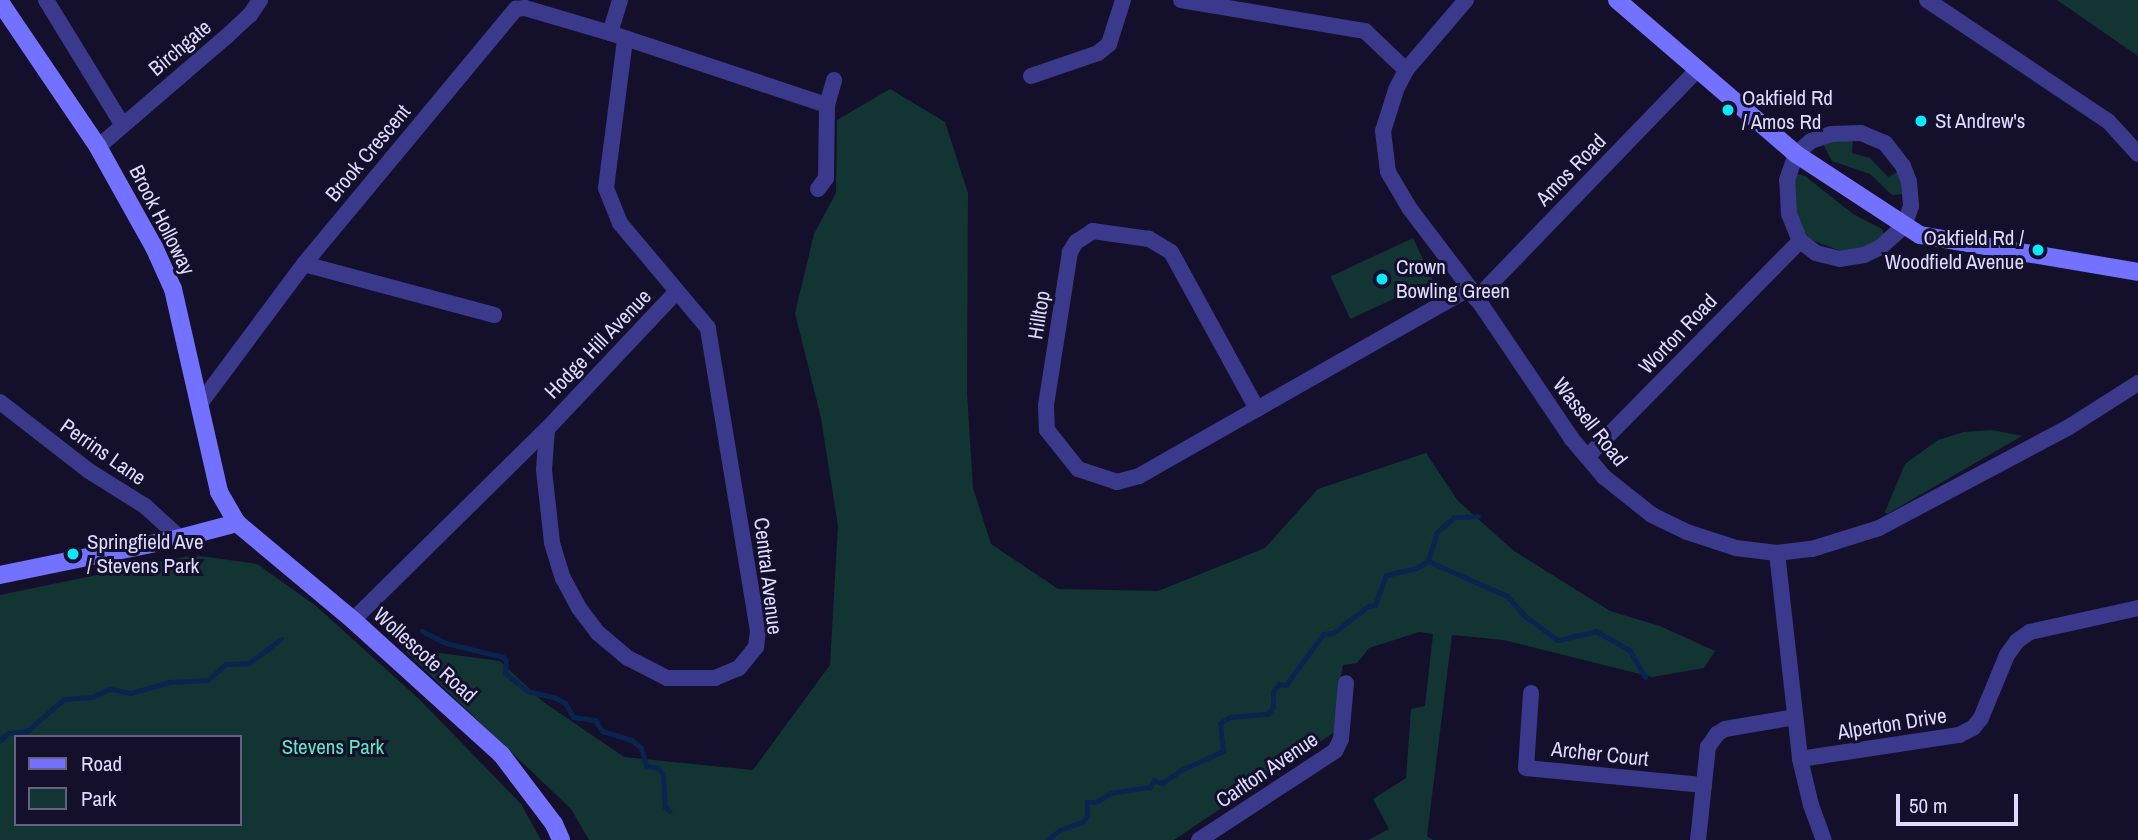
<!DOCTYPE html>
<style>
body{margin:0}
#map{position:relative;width:2138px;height:840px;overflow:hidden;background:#14102b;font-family:"Archivo Narrow",sans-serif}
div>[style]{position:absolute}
.green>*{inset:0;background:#123534;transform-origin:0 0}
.stream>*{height:5px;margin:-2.5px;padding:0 2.5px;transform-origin:2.5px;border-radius:2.5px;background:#0a2450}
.street>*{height:16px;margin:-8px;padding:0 8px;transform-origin:8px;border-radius:8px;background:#3b398c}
.secondary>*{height:18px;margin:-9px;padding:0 9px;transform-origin:9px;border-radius:9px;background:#7371ff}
.dots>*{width:19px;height:19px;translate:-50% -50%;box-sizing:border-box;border:4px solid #14102b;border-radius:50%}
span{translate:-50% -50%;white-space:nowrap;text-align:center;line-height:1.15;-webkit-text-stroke:6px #14102b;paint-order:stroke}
.street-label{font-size:21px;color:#dedaff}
.poi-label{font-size:21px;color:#dedaff}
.left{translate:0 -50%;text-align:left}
.right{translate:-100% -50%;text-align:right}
.park-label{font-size:21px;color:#5fe6c3}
.legend{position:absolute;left:14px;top:735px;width:228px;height:91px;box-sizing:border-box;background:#14102b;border:2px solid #656180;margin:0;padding:9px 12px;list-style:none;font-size:21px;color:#dedaff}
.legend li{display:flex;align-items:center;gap:14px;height:35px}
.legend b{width:35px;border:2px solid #656180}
.scale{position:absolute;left:1896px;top:794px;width:122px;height:32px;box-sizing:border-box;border:4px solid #dedaff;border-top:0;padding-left:9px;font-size:21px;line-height:24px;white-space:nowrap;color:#dedaff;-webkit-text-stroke:5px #14102b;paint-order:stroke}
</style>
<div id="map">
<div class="green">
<i style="clip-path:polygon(2057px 0,2138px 0,2138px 56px)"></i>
<i style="clip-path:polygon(890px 89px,945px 122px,968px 193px,967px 393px,973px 488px,991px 544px,1058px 589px,1158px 591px,1265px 548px,1318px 489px,1426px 453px,1458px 501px,1514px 551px,1610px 611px,1660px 626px,1715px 651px,1704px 668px,1652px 677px,1504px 640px,1452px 635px,1427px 836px,1433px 840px,1368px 840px,1389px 829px,1373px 799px,1406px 778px,1411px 709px,1425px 706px,1433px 634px,1419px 632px,1369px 648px,1357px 663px,1343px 665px,1339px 687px,1339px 729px,1174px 840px,589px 840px,571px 809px,402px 648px,500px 661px,542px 701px,624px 757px,753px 770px,830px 665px,838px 526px,821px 418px,795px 313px,814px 234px,836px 193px,837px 120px)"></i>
<i style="clip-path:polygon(1853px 139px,1852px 153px,1870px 158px,1888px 177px,1899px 171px,1904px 194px,1892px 195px,1870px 174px,1832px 161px,1823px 144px,1832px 140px)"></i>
<i style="clip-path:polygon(1797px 174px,1805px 176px,1853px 214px,1882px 229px,1885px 237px,1865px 250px,1838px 250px,1809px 239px,1795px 219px,1790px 181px)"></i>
<i style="left:1413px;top:238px;width:47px;height:91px;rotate:65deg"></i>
<i style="clip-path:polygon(1992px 430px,2022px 436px,1887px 514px,1885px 512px,1905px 464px,1938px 440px,1964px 432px)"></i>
<i style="clip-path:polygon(evenodd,193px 555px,257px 564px,316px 606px,420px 700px,521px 804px,541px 840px,0 840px,0 595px,193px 555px,16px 737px,240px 737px,240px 824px,16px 824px,16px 737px)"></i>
</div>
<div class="stream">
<i style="left:1428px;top:561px;width:30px;rotate:-73deg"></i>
<i style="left:1437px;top:532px;width:23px;rotate:-41deg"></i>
<i style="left:1454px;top:517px;width:24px;rotate:-2deg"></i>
<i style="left:422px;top:631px;width:27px;rotate:27deg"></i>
<i style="left:446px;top:643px;width:59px;rotate:13.8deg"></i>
<i style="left:503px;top:657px;width:5px;rotate:53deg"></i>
<i style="left:506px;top:661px;width:12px;rotate:95deg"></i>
<i style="left:505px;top:673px;width:28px;rotate:39deg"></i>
<i style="left:527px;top:691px;width:28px;rotate:13deg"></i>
<i style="left:554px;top:697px;width:13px;rotate:29deg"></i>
<i style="left:565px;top:703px;width:16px;rotate:60deg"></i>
<i style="left:573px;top:717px;width:22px;rotate:8deg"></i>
<i style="left:595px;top:720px;width:13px;rotate:58deg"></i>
<i style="left:602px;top:731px;width:31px;rotate:17deg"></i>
<i style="left:632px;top:740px;width:12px;rotate:42deg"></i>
<i style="left:641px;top:748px;width:19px;rotate:74deg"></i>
<i style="left:646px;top:766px;width:12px;rotate:9deg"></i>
<i style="left:658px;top:768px;width:8px;rotate:50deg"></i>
<i style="left:663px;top:774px;width:33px;rotate:87deg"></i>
<i style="left:665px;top:807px;width:6px;rotate:39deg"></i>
<i style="left:0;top:740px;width:11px;rotate:-41deg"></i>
<i style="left:8px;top:733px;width:19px;rotate:-6deg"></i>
<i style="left:27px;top:731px;width:49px;rotate:-40.9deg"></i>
<i style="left:64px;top:699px;width:28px;rotate:-4deg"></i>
<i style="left:92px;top:697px;width:20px;rotate:-24deg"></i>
<i style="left:110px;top:689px;width:21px;rotate:11deg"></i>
<i style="left:131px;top:693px;width:40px;rotate:-16deg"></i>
<i style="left:169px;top:682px;width:39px;rotate:-3deg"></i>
<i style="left:208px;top:680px;width:24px;rotate:-42deg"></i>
<i style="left:226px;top:664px;width:23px;rotate:-2deg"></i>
<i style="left:249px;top:663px;width:40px;rotate:-37deg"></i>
<i style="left:1047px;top:840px;width:16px;rotate:-38deg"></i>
<i style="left:1060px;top:830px;width:23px;rotate:-20deg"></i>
<i style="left:1082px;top:822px;width:8px;rotate:-50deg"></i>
<i style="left:1087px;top:816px;width:14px;rotate:-90deg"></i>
<i style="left:1087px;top:802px;width:9px"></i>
<i style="left:1096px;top:802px;width:17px;rotate:-31deg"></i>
<i style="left:1111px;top:793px;width:39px;rotate:-9deg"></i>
<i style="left:1150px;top:787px;width:8px;rotate:-60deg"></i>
<i style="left:1154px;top:780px;width:9px;rotate:21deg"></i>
<i style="left:1162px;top:783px;width:23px;rotate:-34deg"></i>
<i style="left:1181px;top:770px;width:46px;rotate:-24.3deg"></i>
<i style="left:1223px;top:751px;width:28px;rotate:-96deg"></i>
<i style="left:1220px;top:723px;width:12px;rotate:-31deg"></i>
<i style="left:1230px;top:717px;width:38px;rotate:-5deg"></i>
<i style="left:1268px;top:714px;width:9px;rotate:-54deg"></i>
<i style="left:1273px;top:707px;width:15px;rotate:-90deg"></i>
<i style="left:1273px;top:692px;width:10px;rotate:-53deg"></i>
<i style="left:1279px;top:684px;width:7px;rotate:8deg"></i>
<i style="left:1286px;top:685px;width:63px;rotate:-54deg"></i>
<i style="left:1323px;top:634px;width:10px;rotate:-6deg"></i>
<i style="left:1333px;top:633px;width:44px;rotate:-37.6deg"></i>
<i style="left:1368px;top:606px;width:7px;rotate:-8deg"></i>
<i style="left:1375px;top:605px;width:32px;rotate:-70deg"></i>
<i style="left:1386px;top:575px;width:31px;rotate:-13deg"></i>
<i style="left:1416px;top:568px;width:14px;rotate:-30deg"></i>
<i style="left:1428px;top:561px;width:86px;rotate:23.9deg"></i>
<i style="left:1507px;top:596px;width:28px;rotate:48deg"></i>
<i style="left:1526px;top:617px;width:39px;rotate:36deg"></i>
<i style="left:1558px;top:640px;width:39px;rotate:-13deg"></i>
<i style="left:1596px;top:631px;width:39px;rotate:30deg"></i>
<i style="left:1630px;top:651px;width:30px;rotate:60deg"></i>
</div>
<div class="street">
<i style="left:46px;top:0;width:145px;rotate:58.5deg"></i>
<i style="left:1181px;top:0;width:187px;rotate:9.6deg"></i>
<i style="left:1365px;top:31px;width:57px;rotate:43.6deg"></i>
<i style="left:1466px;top:0;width:92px;rotate:130.6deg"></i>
<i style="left:1406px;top:70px;width:22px;rotate:117deg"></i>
<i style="left:1396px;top:90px;width:43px;rotate:107.6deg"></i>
<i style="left:1383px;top:131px;width:41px;rotate:83deg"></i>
<i style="left:1388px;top:172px;width:43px;rotate:59.3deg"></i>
<i style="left:1410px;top:209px;width:99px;rotate:52.8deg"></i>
<i style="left:1470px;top:288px;width:181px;rotate:56deg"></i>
<i style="left:1571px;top:438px;width:51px;rotate:49.8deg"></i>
<i style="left:1604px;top:477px;width:61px;rotate:38.4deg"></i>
<i style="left:1652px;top:515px;width:39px;rotate:26deg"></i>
<i style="left:1687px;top:532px;width:52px;rotate:18.1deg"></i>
<i style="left:1736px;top:548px;width:41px;rotate:7deg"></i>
<i style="left:1777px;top:553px;width:35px;rotate:-7deg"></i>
<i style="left:1812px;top:549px;width:70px;rotate:-17.4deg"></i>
<i style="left:1879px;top:528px;width:215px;rotate:-28deg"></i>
<i style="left:2069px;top:427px;width:82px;rotate:-32.5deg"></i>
<i style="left:1927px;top:0;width:219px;rotate:33.8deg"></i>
<i style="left:2109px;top:122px;width:43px;rotate:47.8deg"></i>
<i style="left:610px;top:33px;width:34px;rotate:-73deg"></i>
<i style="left:1031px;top:76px;width:71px;rotate:-18.9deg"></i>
<i style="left:1098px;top:53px;width:14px;rotate:-39deg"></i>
<i style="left:1109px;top:44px;width:46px;rotate:-72.3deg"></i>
<i style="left:1861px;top:133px;width:26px;rotate:23deg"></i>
<i style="left:1885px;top:143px;width:29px;rotate:52deg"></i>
<i style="left:1903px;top:166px;width:17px;rotate:69deg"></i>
<i style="left:1909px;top:182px;width:24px;rotate:85deg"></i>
<i style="left:1911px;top:206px;width:21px;rotate:109deg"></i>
<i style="left:1904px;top:226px;width:31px;rotate:138deg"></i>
<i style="left:1881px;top:247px;width:19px;rotate:155deg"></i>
<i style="left:1864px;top:255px;width:24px;rotate:171deg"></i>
<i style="left:1840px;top:259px;width:25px;rotate:-166deg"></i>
<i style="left:1816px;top:253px;width:20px;rotate:-143deg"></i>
<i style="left:1800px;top:241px;width:29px;rotate:-112deg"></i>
<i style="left:1789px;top:214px;width:34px;rotate:-93deg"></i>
<i style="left:1787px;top:180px;width:28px;rotate:-71deg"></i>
<i style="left:1796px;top:154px;width:20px;rotate:-41deg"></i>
<i style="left:1811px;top:141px;width:21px;rotate:-19deg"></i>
<i style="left:1831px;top:134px;width:30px;rotate:-2deg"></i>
<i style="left:98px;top:147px;width:169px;rotate:-40.7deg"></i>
<i style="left:226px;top:37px;width:33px;rotate:-43deg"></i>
<i style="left:250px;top:15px;width:18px;rotate:-56deg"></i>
<i style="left:818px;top:189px;width:14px;rotate:-54deg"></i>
<i style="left:826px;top:178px;width:73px;rotate:-89.2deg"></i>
<i style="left:827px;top:105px;width:26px;rotate:-74deg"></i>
<i style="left:304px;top:264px;width:197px;rotate:15deg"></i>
<i style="left:1476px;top:299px;width:318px;rotate:-46deg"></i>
<i style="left:0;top:402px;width:113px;rotate:37.8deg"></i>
<i style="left:89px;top:471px;width:66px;rotate:32deg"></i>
<i style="left:145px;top:506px;width:47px;rotate:42.4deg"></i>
<i style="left:199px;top:405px;width:176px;rotate:-53.3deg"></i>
<i style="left:304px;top:264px;width:332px;rotate:-50.3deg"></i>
<i style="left:516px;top:9px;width:9px;rotate:-6deg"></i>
<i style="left:525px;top:8px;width:89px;rotate:16.4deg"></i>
<i style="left:610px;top:33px;width:229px;rotate:18.4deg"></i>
<i style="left:1257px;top:409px;width:179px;rotate:-118.7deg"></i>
<i style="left:1171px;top:252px;width:26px;rotate:-149deg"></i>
<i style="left:1149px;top:239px;width:57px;rotate:-171.9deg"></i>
<i style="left:1093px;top:231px;width:20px;rotate:147deg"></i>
<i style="left:1076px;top:242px;width:12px;rotate:121deg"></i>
<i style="left:1070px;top:252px;width:155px;rotate:98.9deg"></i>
<i style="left:1046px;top:405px;width:25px;rotate:88deg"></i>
<i style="left:1047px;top:430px;width:50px;rotate:51.5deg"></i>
<i style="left:1078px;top:469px;width:41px;rotate:18.4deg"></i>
<i style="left:1117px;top:482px;width:23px;rotate:-15deg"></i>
<i style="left:1139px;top:476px;width:136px;rotate:-29.6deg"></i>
<i style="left:1257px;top:409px;width:245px;rotate:-29.6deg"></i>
<i style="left:547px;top:429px;width:41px;rotate:94.2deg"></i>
<i style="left:544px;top:470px;width:73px;rotate:83.7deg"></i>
<i style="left:552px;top:543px;width:37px;rotate:73deg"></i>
<i style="left:563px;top:578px;width:34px;rotate:62deg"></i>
<i style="left:579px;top:608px;width:31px;rotate:53deg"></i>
<i style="left:598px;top:633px;width:39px;rotate:40deg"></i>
<i style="left:628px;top:658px;width:44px;rotate:27.1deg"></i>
<i style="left:667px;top:678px;width:48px"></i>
<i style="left:715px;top:678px;width:26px;rotate:-23deg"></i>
<i style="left:739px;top:668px;width:27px;rotate:-51deg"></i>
<i style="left:756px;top:647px;width:16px;rotate:-83deg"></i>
<i style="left:758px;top:631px;width:307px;rotate:-99.4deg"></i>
<i style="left:708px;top:328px;width:137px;rotate:-130deg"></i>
<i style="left:620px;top:223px;width:38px;rotate:-112deg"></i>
<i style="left:606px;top:188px;width:149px;rotate:-82.7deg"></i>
<i style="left:1587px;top:457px;width:303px;rotate:-45.4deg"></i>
<i style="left:1777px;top:553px;width:207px;rotate:83.6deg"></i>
<i style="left:1800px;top:759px;width:47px;rotate:76.6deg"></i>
<i style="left:1811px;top:805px;width:37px;rotate:70deg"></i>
<i style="left:353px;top:620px;width:272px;rotate:-44.6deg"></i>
<i style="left:547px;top:429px;width:188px;rotate:-46.7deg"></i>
<i style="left:1531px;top:693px;width:75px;rotate:93.8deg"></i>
<i style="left:1526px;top:768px;width:179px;rotate:5.5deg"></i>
<i style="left:1800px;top:759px;width:161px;rotate:-8.6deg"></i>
<i style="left:1959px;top:735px;width:16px;rotate:-27deg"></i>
<i style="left:1973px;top:728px;width:13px;rotate:-51deg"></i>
<i style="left:1981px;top:718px;width:68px;rotate:-67.6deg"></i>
<i style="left:2007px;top:655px;width:17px;rotate:-54deg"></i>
<i style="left:2017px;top:641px;width:16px;rotate:-35deg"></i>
<i style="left:2030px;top:632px;width:111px;rotate:-12.5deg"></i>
<i style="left:1199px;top:840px;width:163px;rotate:-33.2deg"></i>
<i style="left:1335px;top:751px;width:13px;rotate:-63deg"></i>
<i style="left:1341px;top:739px;width:56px;rotate:-84.9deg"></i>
<i style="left:1698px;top:840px;width:94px;rotate:-83.9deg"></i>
<i style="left:1708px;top:747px;width:16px;rotate:-55deg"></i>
<i style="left:1717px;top:734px;width:9px;rotate:-32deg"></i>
<i style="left:1725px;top:729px;width:71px;rotate:-9.7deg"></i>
</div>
<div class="secondary">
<i style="left:1617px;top:0;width:236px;rotate:40.7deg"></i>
<i style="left:1796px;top:154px;width:148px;rotate:33.2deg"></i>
<i style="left:1920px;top:235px;width:221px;rotate:9.6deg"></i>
<i style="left:0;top:2px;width:175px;rotate:55.9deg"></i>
<i style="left:98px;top:147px;width:115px;rotate:60.8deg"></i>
<i style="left:154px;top:247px;width:46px;rotate:65.7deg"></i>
<i style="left:173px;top:289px;width:208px;rotate:77.2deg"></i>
<i style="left:219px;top:492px;width:36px;rotate:60deg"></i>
<i style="left:237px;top:523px;width:151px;rotate:39.9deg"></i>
<i style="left:353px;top:620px;width:200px;rotate:42.2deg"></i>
<i style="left:501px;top:754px;width:88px;rotate:52.9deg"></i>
<i style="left:554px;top:824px;width:17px;rotate:66deg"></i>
<i style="left:0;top:575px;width:184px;rotate:-11.6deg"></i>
<i style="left:180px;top:538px;width:59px;rotate:-14.7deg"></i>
</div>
<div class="dots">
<i style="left:1728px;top:110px;background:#06e9ff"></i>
<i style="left:1921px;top:121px;background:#06e9ff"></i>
<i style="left:2038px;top:250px;background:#06e9ff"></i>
<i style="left:1382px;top:279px;background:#06e9ff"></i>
<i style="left:73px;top:554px;background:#06e9ff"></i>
</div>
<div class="street-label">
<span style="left:180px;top:48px;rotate:-40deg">Birchgate</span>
<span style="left:368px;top:153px;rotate:-50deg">Brook Crescent</span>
<span style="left:1571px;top:170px;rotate:-46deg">Amos Road</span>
<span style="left:162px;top:220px;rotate:63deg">Brook Holloway</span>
<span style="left:1039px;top:315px;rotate:-81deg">Hilltop</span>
<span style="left:1678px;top:334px;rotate:-46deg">Worton Road</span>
<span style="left:598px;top:344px;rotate:-46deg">Hodge Hill Avenue</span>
<span style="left:1590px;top:422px;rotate:52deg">Wassell Road</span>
<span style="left:103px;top:452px;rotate:35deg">Perrins Lane</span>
<span style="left:768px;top:576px;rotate:83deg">Central Avenue</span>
<span style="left:425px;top:655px;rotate:42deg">Wollescote Road</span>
<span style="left:1892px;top:724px;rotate:-9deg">Alperton Drive</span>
<span style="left:1600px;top:754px;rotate:6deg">Archer Court</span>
<span style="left:1267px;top:770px;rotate:-34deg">Carlton Avenue</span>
</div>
<div class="poi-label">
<span class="left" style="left:1742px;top:110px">Oakfield Rd<br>/ Amos Rd</span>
<span class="left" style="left:1935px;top:121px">St Andrew's</span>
<span class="right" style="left:2024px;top:250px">Oakfield Rd /<br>Woodfield Avenue</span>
<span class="left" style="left:1396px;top:279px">Crown<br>Bowling Green</span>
<span class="left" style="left:87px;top:554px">Springfield Ave<br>/ Stevens Park</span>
</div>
<div class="park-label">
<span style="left:333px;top:747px">Stevens Park</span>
</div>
<ul class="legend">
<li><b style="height:9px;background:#7371ff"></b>Road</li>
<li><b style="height:19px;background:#123534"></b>Park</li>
</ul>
<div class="scale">50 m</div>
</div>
